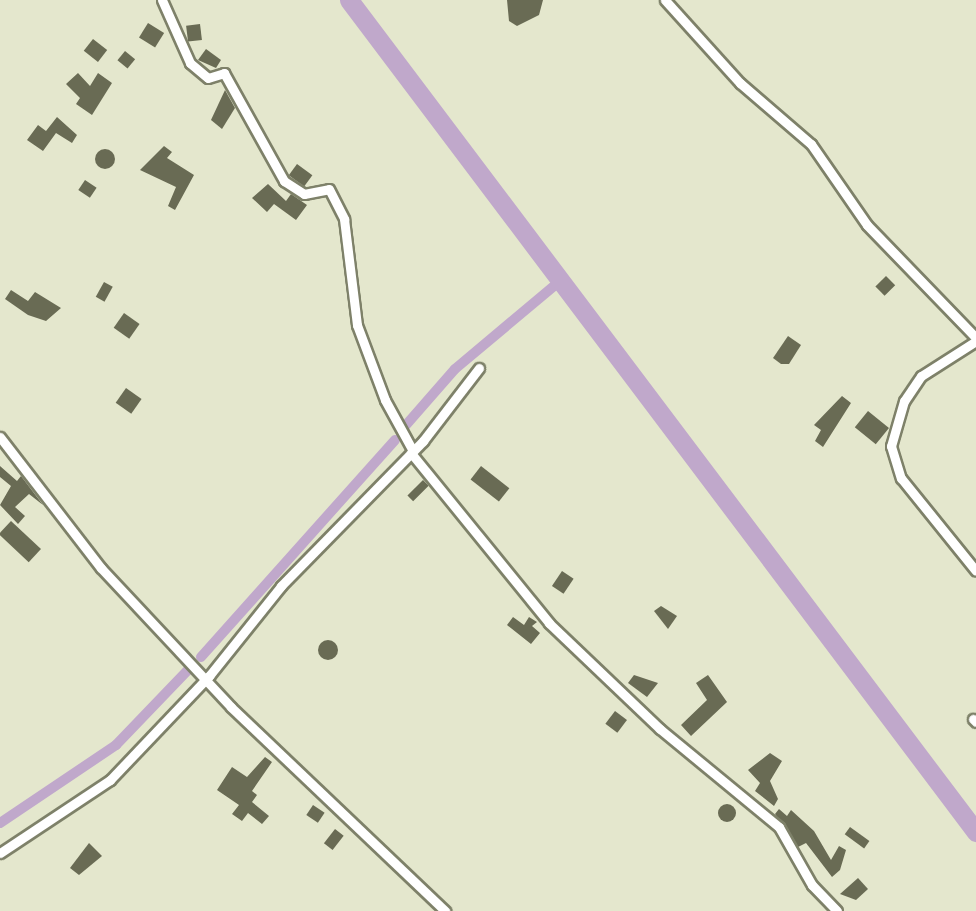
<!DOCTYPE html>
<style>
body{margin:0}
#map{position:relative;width:976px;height:911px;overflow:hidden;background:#e4e7cd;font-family:Karla,sans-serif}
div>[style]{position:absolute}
.canal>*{height:10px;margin:-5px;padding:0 5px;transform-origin:5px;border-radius:5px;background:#c0a8cb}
.river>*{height:19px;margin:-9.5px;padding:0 9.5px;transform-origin:9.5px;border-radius:9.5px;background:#c0a8cb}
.building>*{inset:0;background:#696b54;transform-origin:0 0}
.round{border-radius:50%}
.roads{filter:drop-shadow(2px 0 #7e8169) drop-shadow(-2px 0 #7e8169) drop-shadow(0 2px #7e8169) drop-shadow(0 -2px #7e8169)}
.street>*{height:9px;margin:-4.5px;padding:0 4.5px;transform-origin:4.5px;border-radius:4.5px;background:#fff}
span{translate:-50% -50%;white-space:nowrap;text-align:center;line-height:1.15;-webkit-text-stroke:7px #e4e7cd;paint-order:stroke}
</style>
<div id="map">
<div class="canal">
<i style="left:406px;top:425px;width:74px;rotate:-48.8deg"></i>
<i style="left:455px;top:369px;width:138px;rotate:-40deg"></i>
<i style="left:201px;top:657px;width:291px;rotate:-48.2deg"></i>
<i style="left:0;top:823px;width:140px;rotate:-33.9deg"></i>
<i style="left:116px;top:745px;width:105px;rotate:-46.2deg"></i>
</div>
<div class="river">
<i style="left:349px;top:0;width:1042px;rotate:53deg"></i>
</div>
<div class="building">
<i style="clip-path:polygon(507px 0,543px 0,539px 15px,517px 26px,509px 21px)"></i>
<i style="left:148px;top:23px;width:19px;height:17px;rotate:32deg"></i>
<i style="left:200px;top:24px;width:16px;height:14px;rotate:83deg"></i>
<i style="left:93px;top:39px;width:18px;height:15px;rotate:38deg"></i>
<i style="clip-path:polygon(206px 49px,221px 60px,216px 68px,198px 60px)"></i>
<i style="left:125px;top:51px;width:13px;height:12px;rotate:39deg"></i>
<i style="clip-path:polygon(78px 73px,90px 86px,98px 73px,112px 83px,92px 115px,76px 104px,80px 98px,66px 84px)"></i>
<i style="clip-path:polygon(225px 90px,235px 108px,222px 129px,211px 120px)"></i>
<i style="clip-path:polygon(57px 117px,77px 135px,72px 143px,56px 133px,43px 151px,27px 140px,38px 125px,46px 131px)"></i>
<i style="clip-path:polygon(164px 146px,172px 152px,167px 158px,194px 175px,175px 210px,168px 206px,176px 187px,140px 170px)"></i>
<i class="round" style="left:95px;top:149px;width:20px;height:20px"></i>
<i style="left:297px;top:164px;width:19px;height:14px;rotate:36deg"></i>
<i style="left:85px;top:180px;width:14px;height:12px;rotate:34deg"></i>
<i style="clip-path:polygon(268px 184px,286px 201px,291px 194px,307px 205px,296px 220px,274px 204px,267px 212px,252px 198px)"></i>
<i style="left:886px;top:276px;width:13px;height:15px;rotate:45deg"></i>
<i style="left:104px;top:282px;width:10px;height:17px;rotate:29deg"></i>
<i style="clip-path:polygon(11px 290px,28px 301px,35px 292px,61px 308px,46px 321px,28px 315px,5px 299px)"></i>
<i style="left:124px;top:313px;width:19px;height:18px;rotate:35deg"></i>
<i style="clip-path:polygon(788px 336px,801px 345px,789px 364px,781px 364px,773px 358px)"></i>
<i style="left:126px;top:388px;width:19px;height:18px;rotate:35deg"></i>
<i style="clip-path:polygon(842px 396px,851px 403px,823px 447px,815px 441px,821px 430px,814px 425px)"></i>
<i style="left:868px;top:411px;width:27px;height:21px;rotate:39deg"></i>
<i style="clip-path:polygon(0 466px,17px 481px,21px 476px,43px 505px,29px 494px,15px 507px,25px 516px,18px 524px,0 505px,11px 486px,0 477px)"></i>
<i style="left:481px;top:466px;width:36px;height:17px;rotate:38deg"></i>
<i style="left:423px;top:480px;width:8px;height:22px;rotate:45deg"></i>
<i style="left:11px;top:521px;width:41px;height:18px;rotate:43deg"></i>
<i style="left:562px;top:571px;width:14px;height:18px;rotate:34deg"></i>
<i style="clip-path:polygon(661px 606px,677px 616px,668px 629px,654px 611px)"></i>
<i style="clip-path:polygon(513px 617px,524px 625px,529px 617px,537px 622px,532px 626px,540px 633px,531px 644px,507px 625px)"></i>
<i class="round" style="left:318px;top:640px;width:20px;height:20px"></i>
<i style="clip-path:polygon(634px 675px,658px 683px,647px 697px,628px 683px)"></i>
<i style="clip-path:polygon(708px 675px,727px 702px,691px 736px,681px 725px,707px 700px,696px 683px)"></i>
<i style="left:615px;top:711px;width:15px;height:16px;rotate:37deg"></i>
<i style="clip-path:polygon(770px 753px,782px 761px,770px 781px,778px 799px,774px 806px,755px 791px,760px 783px,748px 770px)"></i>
<i style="clip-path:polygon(265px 757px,272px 762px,252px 791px,257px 795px,252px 802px,269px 816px,262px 824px,248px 813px,242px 821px,232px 814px,239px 805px,217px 790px,232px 767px,247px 777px)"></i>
<i class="round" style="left:718px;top:804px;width:18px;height:18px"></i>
<i style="left:313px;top:805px;width:14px;height:12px;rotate:34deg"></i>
<i style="clip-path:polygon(779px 809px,787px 816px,791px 810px,814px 831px,831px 860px,839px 846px,846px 850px,840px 870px,832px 877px,806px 843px,798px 847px,775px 814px)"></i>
<i style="left:850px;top:827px;width:24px;height:9px;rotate:36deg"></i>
<i style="left:335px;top:829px;width:11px;height:18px;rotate:38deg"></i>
<i style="clip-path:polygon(89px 843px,102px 856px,79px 875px,70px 868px)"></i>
<i style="clip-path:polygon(858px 878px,868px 889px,856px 900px,840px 894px)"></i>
</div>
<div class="roads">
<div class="street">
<i style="left:162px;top:0;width:69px;rotate:66deg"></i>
<i style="left:190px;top:63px;width:23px;rotate:40deg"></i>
<i style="left:208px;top:78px;width:17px;rotate:-17deg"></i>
<i style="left:224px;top:73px;width:124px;rotate:60.9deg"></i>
<i style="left:284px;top:181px;width:24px;rotate:33deg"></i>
<i style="left:304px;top:194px;width:25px;rotate:-11deg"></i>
<i style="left:329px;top:189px;width:34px;rotate:63deg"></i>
<i style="left:344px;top:219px;width:107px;rotate:83deg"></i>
<i style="left:357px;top:325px;width:80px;rotate:69.5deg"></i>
<i style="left:385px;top:400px;width:58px;rotate:61.2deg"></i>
<i style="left:665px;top:0;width:112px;rotate:47.9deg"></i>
<i style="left:740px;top:83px;width:94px;rotate:40.7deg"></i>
<i style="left:811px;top:144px;width:98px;rotate:55.3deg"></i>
<i style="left:867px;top:225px;width:157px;rotate:46deg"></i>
<i style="left:976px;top:341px;width:65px;rotate:147.5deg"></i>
<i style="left:921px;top:376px;width:30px;rotate:124deg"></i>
<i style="left:904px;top:401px;width:47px;rotate:106.1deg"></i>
<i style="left:891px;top:446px;width:34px;rotate:73deg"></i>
<i style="left:901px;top:478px;width:119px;rotate:51.1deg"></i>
<i style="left:0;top:437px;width:165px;rotate:52.4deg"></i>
<i style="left:101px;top:568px;width:190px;rotate:46.9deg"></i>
<i style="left:231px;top:707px;width:296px;rotate:43.6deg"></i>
<i style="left:411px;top:453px;width:219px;rotate:50.9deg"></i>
<i style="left:549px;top:623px;width:153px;rotate:43.7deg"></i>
<i style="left:660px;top:729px;width:154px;rotate:39.5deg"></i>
<i style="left:779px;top:827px;width:67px;rotate:60.4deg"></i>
<i style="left:812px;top:885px;width:36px;rotate:46deg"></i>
<i style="left:973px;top:719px;width:4px;rotate:45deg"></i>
<i style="left:0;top:853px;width:132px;rotate:-33.6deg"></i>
<i style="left:110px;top:780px;width:144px;rotate:-46.4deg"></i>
<i style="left:209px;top:676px;width:115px;rotate:-51.3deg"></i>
<i style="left:281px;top:586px;width:203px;rotate:-45.6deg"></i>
<i style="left:423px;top:441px;width:92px;rotate:-52.5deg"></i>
</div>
</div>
</div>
